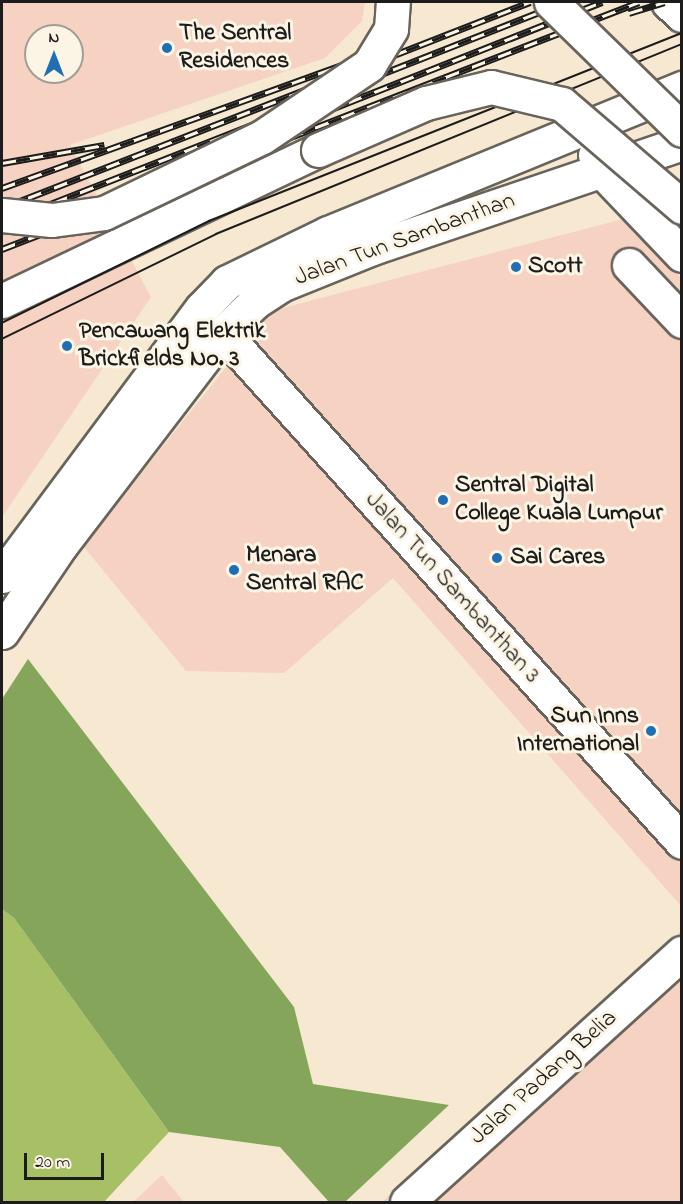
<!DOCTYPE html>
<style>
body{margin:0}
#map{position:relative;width:683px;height:1204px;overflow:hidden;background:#f7e9d1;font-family:"Indie Flower",sans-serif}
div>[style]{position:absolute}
.built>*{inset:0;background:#f6d2c3}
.green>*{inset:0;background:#a7bf65}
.forest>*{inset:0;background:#85a65a}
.roads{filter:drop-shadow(2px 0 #69645b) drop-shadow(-2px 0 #69645b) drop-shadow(0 2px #69645b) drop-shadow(0 -2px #69645b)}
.minor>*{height:33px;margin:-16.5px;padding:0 16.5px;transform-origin:16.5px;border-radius:16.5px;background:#fff}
.major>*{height:33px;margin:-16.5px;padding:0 16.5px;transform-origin:16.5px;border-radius:16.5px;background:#fff}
.tram>*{height:1.5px;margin:-0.75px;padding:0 0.75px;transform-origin:0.75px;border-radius:0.75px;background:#1c1c1c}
.rail>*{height:7px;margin-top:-3.5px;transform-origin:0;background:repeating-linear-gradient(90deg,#fcf5e5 0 14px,#1c1c1c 0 28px);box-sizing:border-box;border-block:2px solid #1c1c1c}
.bridges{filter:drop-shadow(2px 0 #69645b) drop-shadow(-2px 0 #69645b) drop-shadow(0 2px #69645b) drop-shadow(0 -2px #69645b)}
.major-bridge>*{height:33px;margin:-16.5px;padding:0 16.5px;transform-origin:16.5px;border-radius:16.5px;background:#fff}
.dots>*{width:16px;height:16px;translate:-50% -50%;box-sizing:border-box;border:3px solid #fcf5e5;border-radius:50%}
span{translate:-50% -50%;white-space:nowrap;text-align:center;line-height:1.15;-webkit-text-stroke:6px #fcf5e5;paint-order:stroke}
.poi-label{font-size:24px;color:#1c1c1c;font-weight:700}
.left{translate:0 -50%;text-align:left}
.right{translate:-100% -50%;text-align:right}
.street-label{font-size:24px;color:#1c1c1c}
.frame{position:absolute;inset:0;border:3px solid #1c1c1c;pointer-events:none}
.north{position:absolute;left:24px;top:24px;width:60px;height:60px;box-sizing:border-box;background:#fcf5e5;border:2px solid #a29e95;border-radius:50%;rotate:0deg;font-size:16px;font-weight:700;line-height:24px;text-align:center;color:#1c1c1c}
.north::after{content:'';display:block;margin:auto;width:21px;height:27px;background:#1f6fb2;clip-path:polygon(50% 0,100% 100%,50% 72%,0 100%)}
.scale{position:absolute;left:24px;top:1153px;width:80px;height:27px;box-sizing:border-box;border:3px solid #1c1c1c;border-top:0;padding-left:8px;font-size:18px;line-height:21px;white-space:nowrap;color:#1c1c1c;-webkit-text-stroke:4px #fcf5e5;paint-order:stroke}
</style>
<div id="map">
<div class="built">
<i style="clip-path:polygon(evenodd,2px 2px,365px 2px,362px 21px,325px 58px,70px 145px,151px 297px,2px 517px,2px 2px,36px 36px,72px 36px,72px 72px,36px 72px,36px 36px)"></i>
<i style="clip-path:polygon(627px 218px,681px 278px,681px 906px,393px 578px,284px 673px,186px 671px,83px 546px,271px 311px)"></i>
<i style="clip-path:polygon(681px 931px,681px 1202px,382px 1202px)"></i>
<i style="clip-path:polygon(162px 1175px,184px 1202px,133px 1202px)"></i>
</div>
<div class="green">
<i style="clip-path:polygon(2px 909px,14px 918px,169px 1132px,104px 1202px,2px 1202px)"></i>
</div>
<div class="forest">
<i style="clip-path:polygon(28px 659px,294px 1007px,313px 1084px,449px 1105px,345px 1202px,329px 1202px,280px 1147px,169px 1132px,14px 918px,2px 909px,2px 699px)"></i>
</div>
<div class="roads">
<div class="minor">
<i style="left:629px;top:265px;width:77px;rotate:46.6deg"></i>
<i style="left:223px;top:333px;width:685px;rotate:47.96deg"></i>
<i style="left:407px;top:1202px;width:371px;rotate:-42.2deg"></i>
</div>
<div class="major">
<i style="left:668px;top:2px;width:19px;rotate:43deg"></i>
<i style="left:595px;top:155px;width:17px;rotate:66deg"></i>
<i style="left:602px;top:171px;width:116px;rotate:46.4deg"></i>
<i style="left:2px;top:301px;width:350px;rotate:-25.5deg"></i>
<i style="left:2px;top:576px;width:334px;rotate:-53.3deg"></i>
<i style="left:202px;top:308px;width:36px;rotate:-46deg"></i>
<i style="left:227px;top:282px;width:112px;rotate:-25.9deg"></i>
<i style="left:328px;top:233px;width:383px;rotate:-22.3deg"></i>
<i style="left:2px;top:632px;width:105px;rotate:-55.9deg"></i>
<i style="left:61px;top:545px;width:267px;rotate:-52.6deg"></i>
<i style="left:223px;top:333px;width:45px;rotate:-44.1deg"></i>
<i style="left:255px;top:302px;width:33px;rotate:-33deg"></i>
<i style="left:283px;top:284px;width:96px;rotate:-22deg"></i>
<i style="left:372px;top:248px;width:327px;rotate:-18.7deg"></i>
</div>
</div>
<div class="tram">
<i style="left:2px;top:323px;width:231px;rotate:-26.2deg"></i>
<i style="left:209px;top:221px;width:509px;rotate:-21.68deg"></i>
<i style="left:2px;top:339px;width:238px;rotate:-26.1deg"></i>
<i style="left:216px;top:234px;width:503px;rotate:-22.18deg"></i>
</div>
<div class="rail">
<i style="left:629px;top:13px;width:37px;rotate:-17deg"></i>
<i style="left:2px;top:163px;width:104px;rotate:-10deg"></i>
<i style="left:2px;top:188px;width:420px;rotate:-19.9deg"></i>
<i style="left:114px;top:195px;width:525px;rotate:-21.58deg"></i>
<i style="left:2px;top:208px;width:567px;rotate:-21.31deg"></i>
<i style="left:2px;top:223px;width:605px;rotate:-21.43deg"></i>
<i style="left:2px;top:249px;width:683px;rotate:-21.19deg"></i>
</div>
<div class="bridges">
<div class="major-bridge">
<i style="left:551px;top:2px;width:183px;rotate:44.3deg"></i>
<i style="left:318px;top:150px;width:118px;rotate:-23.5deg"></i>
<i style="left:426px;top:103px;width:67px;rotate:-13.8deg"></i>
<i style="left:491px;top:87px;width:73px;rotate:13.5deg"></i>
<i style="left:562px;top:104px;width:158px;rotate:40.6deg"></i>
<i style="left:2px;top:215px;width:50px;rotate:5.7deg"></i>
<i style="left:52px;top:220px;width:52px;rotate:-7.7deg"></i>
<i style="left:104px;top:213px;width:175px;rotate:-25.7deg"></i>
<i style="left:262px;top:137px;width:129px;rotate:-33.9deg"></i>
<i style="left:369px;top:65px;width:42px;rotate:-58.6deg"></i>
<i style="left:391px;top:29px;width:27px;rotate:-86deg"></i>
</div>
</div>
<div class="dots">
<i style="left:167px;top:48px;background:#1f6fb2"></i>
<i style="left:516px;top:267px;background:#1f6fb2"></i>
<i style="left:67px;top:346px;background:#1f6fb2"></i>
<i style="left:443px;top:500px;background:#1f6fb2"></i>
<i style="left:497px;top:558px;background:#1f6fb2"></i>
<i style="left:234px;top:570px;background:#1f6fb2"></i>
<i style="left:651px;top:731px;background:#1f6fb2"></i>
</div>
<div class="poi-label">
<span class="left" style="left:179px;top:48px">The Sentral<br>Residences</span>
<span class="left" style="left:528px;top:267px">Scott</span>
<span class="left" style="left:79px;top:346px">Pencawang Elektrik<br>Brickfields No. 3</span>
<span class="left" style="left:455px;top:500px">Sentral Digital<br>College Kuala Lumpur</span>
<span class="left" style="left:246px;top:570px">Menara<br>Sentral RAC</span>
<span class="left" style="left:510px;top:558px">Sai Cares</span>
<span class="right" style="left:639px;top:731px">Sun Inns<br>International</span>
</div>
<div class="street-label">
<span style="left:405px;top:240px;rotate:-20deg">Jalan Tun Sambanthan</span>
<span style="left:452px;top:588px;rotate:48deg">Jalan Tun Sambanthan 3</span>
<span style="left:544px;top:1078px;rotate:-42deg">Jalan Padang Belia</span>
</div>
<div class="frame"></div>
<div class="north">N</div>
<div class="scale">20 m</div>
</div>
